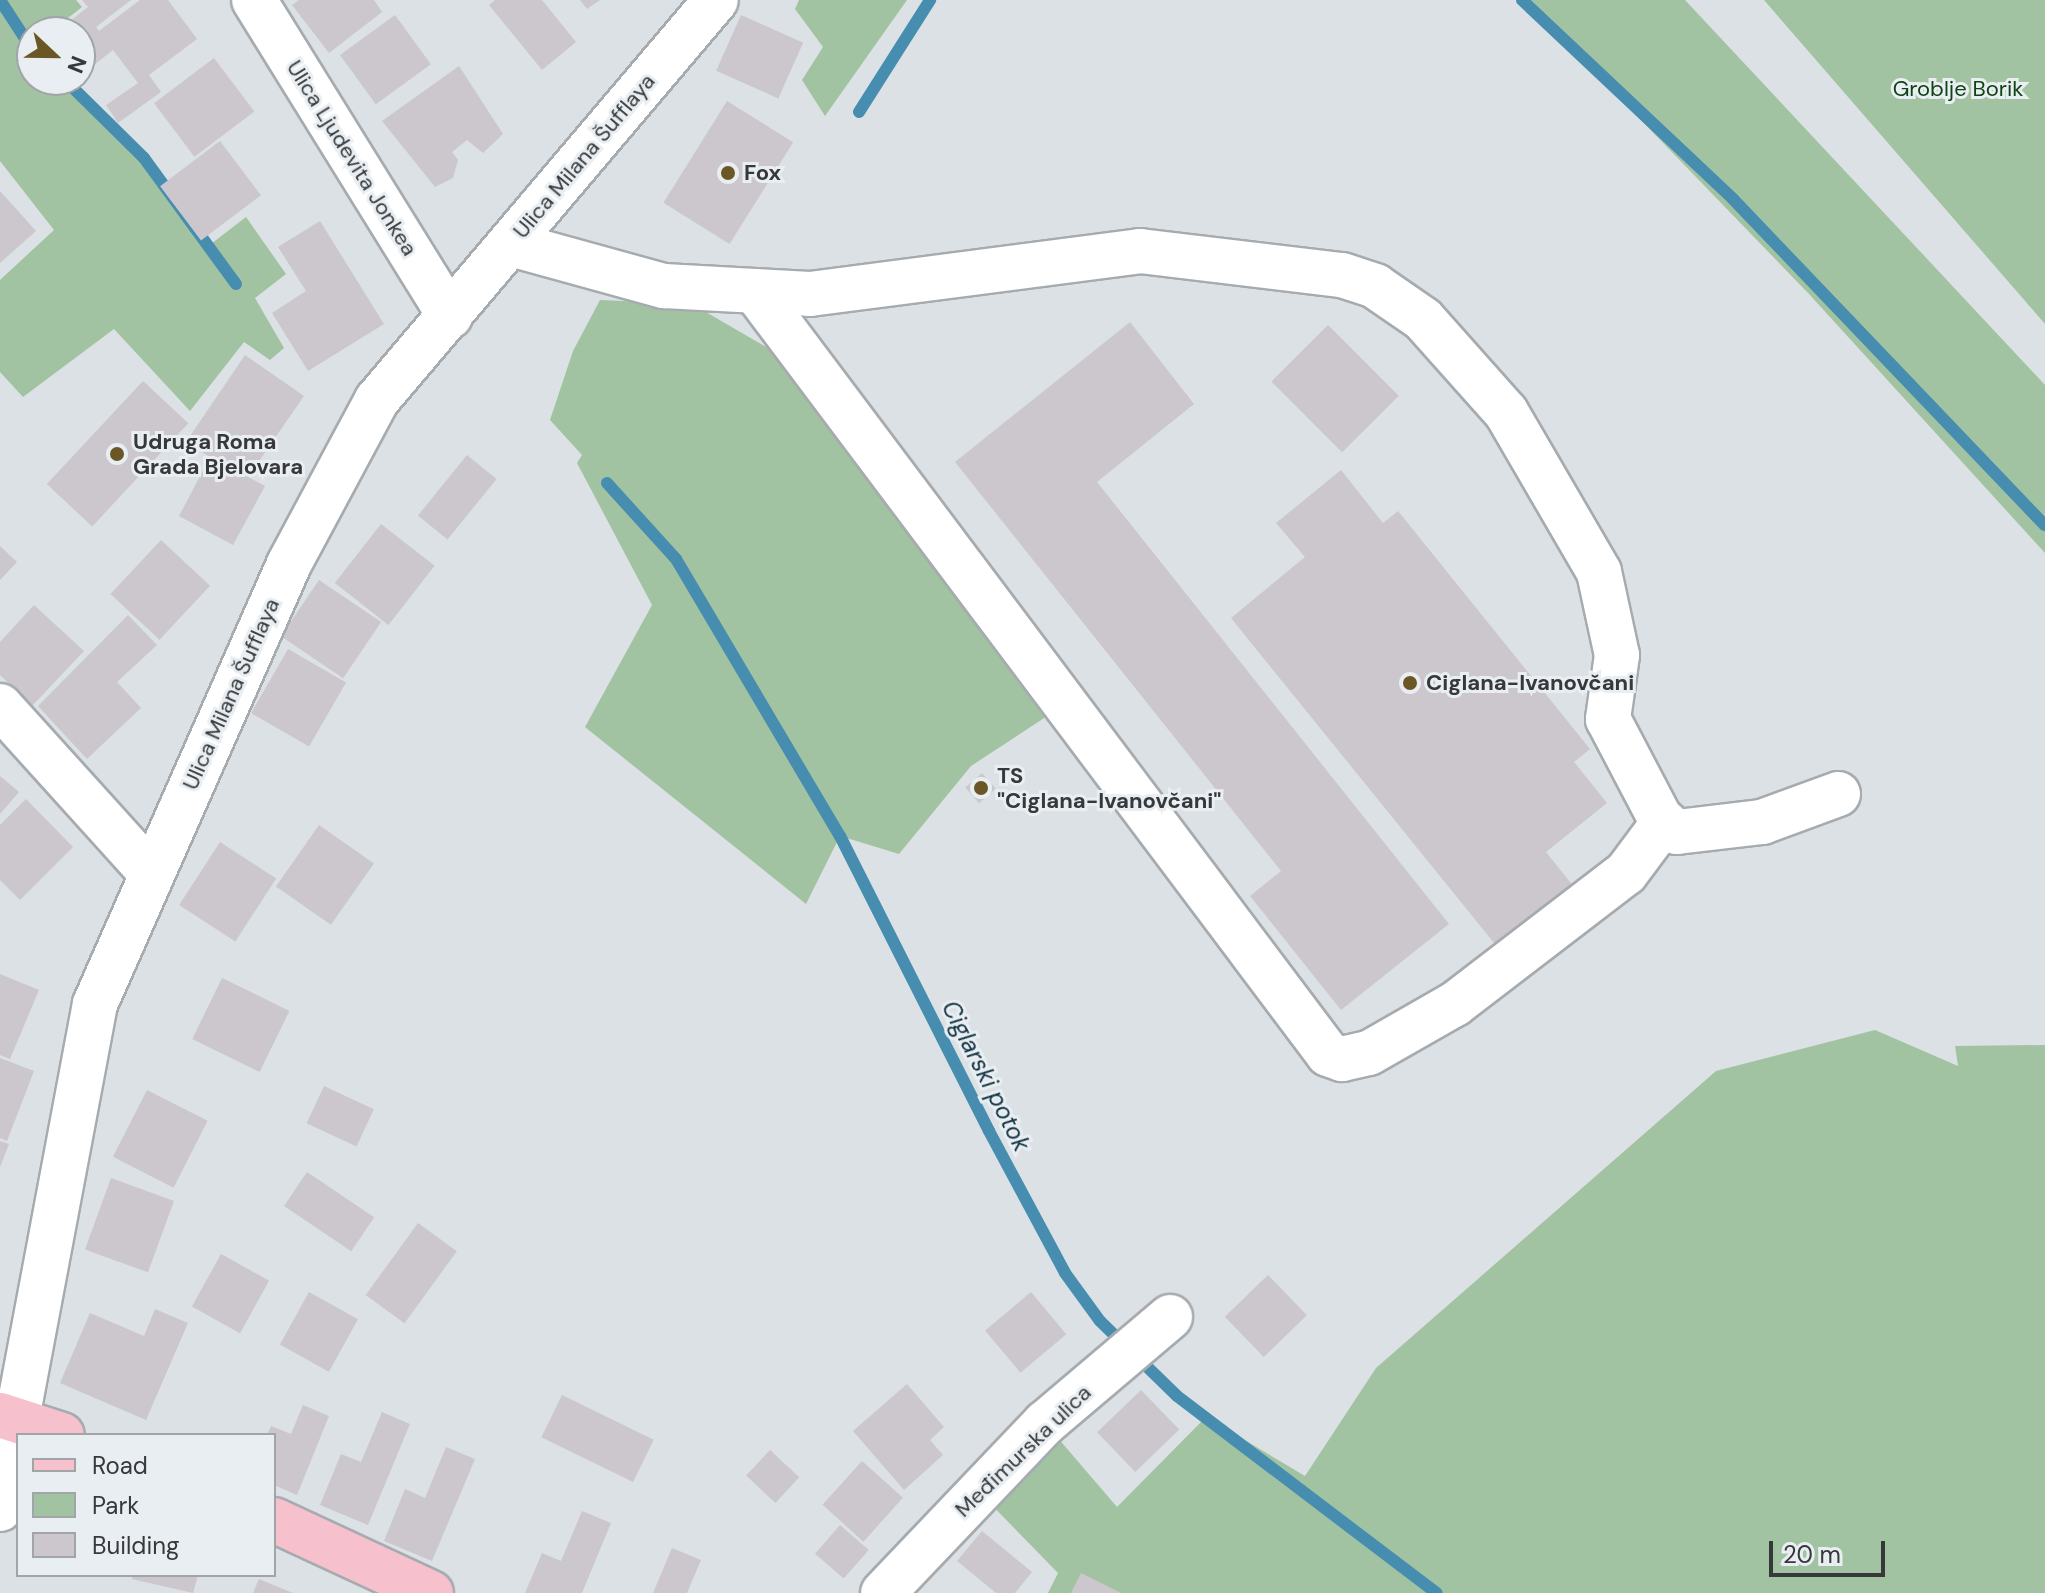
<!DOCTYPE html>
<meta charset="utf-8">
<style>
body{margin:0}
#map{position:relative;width:2045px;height:1593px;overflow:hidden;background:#dbe1e5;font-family:"DM Sans",sans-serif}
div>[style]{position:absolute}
.green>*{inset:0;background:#a2c3a1}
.stream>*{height:12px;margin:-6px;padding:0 6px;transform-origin:6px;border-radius:6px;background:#468daf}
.building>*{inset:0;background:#cbc7cd;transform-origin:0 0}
.roads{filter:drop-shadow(2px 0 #a6abaf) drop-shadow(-2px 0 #a6abaf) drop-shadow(0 2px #a6abaf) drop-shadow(0 -2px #a6abaf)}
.minor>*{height:44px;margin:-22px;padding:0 22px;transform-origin:22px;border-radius:22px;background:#fff}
.major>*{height:44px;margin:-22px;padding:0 22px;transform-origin:22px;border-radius:22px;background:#f6c1cd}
.dots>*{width:22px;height:22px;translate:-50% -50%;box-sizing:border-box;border:4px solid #e9eef2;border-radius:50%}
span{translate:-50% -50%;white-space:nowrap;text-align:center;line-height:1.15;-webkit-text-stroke:6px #e9eef2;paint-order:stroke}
.park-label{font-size:22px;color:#0f4313}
.street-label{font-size:22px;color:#36383a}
.poi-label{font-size:22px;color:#36383a;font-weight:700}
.left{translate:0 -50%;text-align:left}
.water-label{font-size:24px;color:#133443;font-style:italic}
.legend{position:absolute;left:16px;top:1433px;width:260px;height:144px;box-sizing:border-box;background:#e9eef2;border:2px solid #a1a5a8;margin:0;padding:10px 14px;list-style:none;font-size:24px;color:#36383a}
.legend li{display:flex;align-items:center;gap:16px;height:40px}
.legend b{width:40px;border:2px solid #a1a5a8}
.north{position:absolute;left:16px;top:16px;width:80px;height:80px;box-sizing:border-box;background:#e9eef2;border:2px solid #a1a5a8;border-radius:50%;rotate:112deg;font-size:22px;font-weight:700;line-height:32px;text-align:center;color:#36383a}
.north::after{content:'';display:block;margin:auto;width:28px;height:36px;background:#6a5725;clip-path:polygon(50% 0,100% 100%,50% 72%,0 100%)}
.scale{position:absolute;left:1769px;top:1541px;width:116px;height:36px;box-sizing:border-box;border:4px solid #36383a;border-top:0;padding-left:10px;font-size:24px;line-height:28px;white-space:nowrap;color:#36383a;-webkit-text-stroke:6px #e9eef2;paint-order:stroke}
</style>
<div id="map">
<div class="green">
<i style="clip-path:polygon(0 0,76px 0,82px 7px,50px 32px,32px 32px,32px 80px,65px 80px,104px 116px,144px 158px,207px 247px,246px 217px,286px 274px,255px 298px,284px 348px,270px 360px,244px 342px,190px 411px,114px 329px,23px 397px,0 372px,0 280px,54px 230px,0 161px)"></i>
<i style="clip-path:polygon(799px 0,907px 0,825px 116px,802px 80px,823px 47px,795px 9px)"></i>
<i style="clip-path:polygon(1525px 0,1685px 0,2045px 385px,2045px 553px,1809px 294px)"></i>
<i style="clip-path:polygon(1764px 0,2045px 0,2045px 324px)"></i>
<i style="clip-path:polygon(600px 300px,692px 304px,780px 355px,1064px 705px,971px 766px,899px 854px,840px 836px,806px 904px,585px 727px,652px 605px,577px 463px,582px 455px,550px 420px,573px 351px)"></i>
<i style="clip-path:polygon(1875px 1030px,1958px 1066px,1955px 1046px,2045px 1045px,2045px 1593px,1048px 1593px,1058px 1573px,979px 1492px,1045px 1423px,1117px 1507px,1206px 1417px,1305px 1476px,1376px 1368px,1716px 1071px)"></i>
</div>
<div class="stream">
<i style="left:0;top:0;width:59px;rotate:56.9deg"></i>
<i style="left:1522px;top:0;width:290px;rotate:43.3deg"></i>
<i style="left:1733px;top:199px;width:451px;rotate:46.3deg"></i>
<i style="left:65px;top:80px;width:111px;rotate:44.6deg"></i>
<i style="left:144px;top:158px;width:156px;rotate:53.9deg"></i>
<i style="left:859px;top:112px;width:133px;rotate:-57.6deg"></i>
<i style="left:607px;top:483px;width:103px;rotate:47.8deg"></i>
<i style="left:676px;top:559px;width:322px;rotate:59.4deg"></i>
<i style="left:840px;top:836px;width:330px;rotate:63.2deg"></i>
<i style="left:989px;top:1131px;width:161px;rotate:61.8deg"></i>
<i style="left:1065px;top:1273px;width:59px;rotate:53.9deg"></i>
<i style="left:1100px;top:1321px;width:107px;rotate:44.2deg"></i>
<i style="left:1177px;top:1396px;width:326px;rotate:37.2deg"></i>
</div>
<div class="building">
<i style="clip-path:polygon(82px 0,131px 0,96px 27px,99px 31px,140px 0,168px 0,197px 39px,149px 75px,161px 92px,118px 123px,106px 105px,138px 83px,113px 50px,80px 76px,80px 32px,56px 32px,88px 7px)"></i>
<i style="clip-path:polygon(299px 0,374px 0,382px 12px,329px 53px,292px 5px)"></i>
<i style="clip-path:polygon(495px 0,542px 0,576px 42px,542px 70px,489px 5px)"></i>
<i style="clip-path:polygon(580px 0,600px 0,587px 9px)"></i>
<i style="left:395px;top:15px;width:61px;height:68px;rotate:54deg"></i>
<i style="left:741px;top:15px;width:68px;height:61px;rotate:24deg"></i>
<i style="left:214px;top:58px;width:67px;height:75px;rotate:53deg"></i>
<i style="clip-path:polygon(459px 66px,503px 134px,483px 153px,467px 140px,452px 152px,458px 160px,453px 178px,435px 187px,382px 121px)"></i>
<i style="left:727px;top:101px;width:78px;height:120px;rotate:32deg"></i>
<i style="left:220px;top:141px;width:68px;height:75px;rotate:53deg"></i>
<i style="clip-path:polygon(0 191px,36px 231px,0 263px)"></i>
<i style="clip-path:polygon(320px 221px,384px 324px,308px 371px,272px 313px,306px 291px,278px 247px)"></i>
<i style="clip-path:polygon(1130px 322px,1194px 404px,1097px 482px,1449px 924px,1341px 1010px,1250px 896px,1281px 871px,955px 462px)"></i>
<i style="left:1328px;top:325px;width:100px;height:80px;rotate:45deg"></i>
<i style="clip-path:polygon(245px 355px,304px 396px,248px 477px,265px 486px,233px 545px,179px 516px,210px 457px,186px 442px)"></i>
<i style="left:143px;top:381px;width:62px;height:141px;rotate:43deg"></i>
<i style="left:467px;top:455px;width:38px;height:78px;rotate:39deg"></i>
<i style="clip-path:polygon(1341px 470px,1383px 523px,1398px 511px,1590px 749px,1574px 762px,1607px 803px,1546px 852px,1578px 892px,1503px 954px,1231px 618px,1305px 557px,1276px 523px)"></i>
<i style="left:381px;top:524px;width:68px;height:75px;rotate:38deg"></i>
<i style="left:161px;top:540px;width:67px;height:74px;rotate:43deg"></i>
<i style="clip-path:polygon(0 546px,17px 562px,0 580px)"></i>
<i style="left:319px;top:580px;width:75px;height:68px;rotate:34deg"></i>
<i style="clip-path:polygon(34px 605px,84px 651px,32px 706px,0 675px,0 642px)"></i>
<i style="clip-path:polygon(128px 615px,157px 645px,117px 682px,141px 708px,87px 759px,38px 706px)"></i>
<i style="left:288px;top:649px;width:67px;height:74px;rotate:30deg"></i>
<i style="left:982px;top:773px;width:21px;height:22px;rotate:49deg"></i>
<i style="clip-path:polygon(0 776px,19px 792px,0 814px)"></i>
<i style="clip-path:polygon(26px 799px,73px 847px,20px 900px,0 880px,0 825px)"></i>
<i style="left:319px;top:825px;width:67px;height:75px;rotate:35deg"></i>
<i style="left:220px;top:842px;width:67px;height:75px;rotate:33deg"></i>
<i style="clip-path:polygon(0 974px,39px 990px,10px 1059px,0 1055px)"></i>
<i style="left:222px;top:978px;width:75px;height:68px;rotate:26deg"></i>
<i style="clip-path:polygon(0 1058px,34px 1071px,7px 1141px,0 1138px)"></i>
<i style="left:324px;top:1086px;width:55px;height:41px;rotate:25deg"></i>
<i style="left:147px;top:1090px;width:68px;height:75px;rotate:27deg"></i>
<i style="clip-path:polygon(0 1141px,9px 1144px,0 1167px)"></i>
<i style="left:307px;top:1172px;width:81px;height:41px;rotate:34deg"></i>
<i style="left:111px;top:1178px;width:67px;height:76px;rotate:20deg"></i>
<i style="left:418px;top:1223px;width:48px;height:89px;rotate:36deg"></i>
<i style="left:221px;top:1254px;width:55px;height:60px;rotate:29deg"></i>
<i style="left:1268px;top:1275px;width:56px;height:60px;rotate:46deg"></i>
<i style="left:309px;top:1292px;width:56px;height:60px;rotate:29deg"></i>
<i style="left:1031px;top:1292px;width:55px;height:60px;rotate:50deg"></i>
<i style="clip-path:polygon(155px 1309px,188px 1323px,146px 1420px,60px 1383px,90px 1313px,144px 1336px)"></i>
<i style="clip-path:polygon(907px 1384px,944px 1427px,930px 1440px,943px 1455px,904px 1490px,853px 1431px)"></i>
<i style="left:1141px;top:1390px;width:55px;height:61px;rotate:46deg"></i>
<i style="left:562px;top:1395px;width:102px;height:47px;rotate:26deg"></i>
<i style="clip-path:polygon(303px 1405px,329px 1416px,297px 1495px,274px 1485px,274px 1435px,267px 1435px,271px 1426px,291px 1434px)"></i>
<i style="clip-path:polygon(382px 1412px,410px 1424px,368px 1525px,320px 1505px,341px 1454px,361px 1462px)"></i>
<i style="clip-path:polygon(446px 1447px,475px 1459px,432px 1561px,384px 1541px,405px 1489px,425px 1498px)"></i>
<i style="left:770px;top:1450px;width:40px;height:35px;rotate:43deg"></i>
<i style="left:862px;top:1461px;width:55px;height:59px;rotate:42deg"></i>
<i style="clip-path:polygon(582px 1511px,611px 1523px,582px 1593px,525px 1593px,542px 1553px,561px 1561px)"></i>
<i style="left:840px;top:1525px;width:38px;height:38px;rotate:41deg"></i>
<i style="clip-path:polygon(982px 1531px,1032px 1572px,1015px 1593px,996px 1593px,957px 1561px)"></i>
<i style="clip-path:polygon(672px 1548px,701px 1560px,687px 1593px,653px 1593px)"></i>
<i style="clip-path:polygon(1081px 1573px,1121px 1593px,1071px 1593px)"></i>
<i style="clip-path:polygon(133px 1575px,198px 1575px,193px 1593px,132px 1579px)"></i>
<i style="clip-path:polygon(259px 1579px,293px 1593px,253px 1593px)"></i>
</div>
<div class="roads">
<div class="minor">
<i style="left:254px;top:0;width:372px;rotate:58.2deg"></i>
<i style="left:511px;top:244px;width:159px;rotate:15.4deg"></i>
<i style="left:664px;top:286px;width:146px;rotate:3.1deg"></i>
<i style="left:810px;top:294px;width:333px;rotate:-7.4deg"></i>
<i style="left:1140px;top:251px;width:203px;rotate:6.8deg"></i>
<i style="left:1342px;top:275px;width:35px;rotate:18deg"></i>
<i style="left:1375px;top:286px;width:58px;rotate:34.5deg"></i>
<i style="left:1423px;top:319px;width:125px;rotate:48.3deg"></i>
<i style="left:1506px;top:412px;width:185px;rotate:59.8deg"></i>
<i style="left:1599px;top:572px;width:85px;rotate:77.8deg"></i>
<i style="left:1617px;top:655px;width:65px;rotate:98deg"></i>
<i style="left:1608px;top:719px;width:114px;rotate:62.3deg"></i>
<i style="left:1661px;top:820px;width:20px;rotate:37deg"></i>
<i style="left:1677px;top:832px;width:86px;rotate:-6.7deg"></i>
<i style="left:1762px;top:822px;width:81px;rotate:-20.2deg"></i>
<i style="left:755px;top:291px;width:954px;rotate:53.09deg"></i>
<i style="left:1328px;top:1054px;width:15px;rotate:20deg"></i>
<i style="left:1342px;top:1059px;width:28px;rotate:-13deg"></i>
<i style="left:1369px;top:1053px;width:99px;rotate:-29.7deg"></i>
<i style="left:1455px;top:1004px;width:215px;rotate:-37.5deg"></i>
<i style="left:1626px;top:873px;width:64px;rotate:-53.3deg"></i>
<i style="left:0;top:706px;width:225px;rotate:47.9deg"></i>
<i style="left:0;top:1509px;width:514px;rotate:-79.35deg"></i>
<i style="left:95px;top:1004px;width:481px;rotate:-66.2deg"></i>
<i style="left:289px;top:564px;width:186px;rotate:-61.8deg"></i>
<i style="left:377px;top:400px;width:524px;rotate:-49.72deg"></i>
<i style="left:883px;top:1593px;width:235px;rotate:-46.4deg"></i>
<i style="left:1045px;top:1423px;width:164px;rotate:-40.3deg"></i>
</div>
<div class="major">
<i style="left:0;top:1415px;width:65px;rotate:17.9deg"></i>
<i style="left:274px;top:1520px;width:173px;rotate:24.9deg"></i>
</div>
</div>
<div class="dots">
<i style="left:728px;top:173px;background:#6a5725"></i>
<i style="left:117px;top:454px;background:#6a5725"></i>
<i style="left:1410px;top:683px;background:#6a5725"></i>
<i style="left:981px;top:788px;background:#6a5725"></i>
</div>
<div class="park-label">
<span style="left:1958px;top:89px">Groblje Borik</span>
</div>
<div class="street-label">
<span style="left:584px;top:156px;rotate:-50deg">Ulica Milana Šufflaya</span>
<span style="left:352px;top:158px;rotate:58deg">Ulica Ljudevita Jonkea</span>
<span style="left:231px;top:694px;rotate:-66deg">Ulica Milana Šufflaya</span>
<span style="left:1023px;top:1451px;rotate:-44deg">Međimurska ulica</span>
</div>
<div class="poi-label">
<span class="left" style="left:744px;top:173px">Fox</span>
<span class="left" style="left:133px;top:454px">Udruga Roma<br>Grada Bjelovara</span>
<span class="left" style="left:1426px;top:683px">Ciglana-Ivanovčani</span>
<span class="left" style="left:997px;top:788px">TS<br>"Ciglana-Ivanovčani"</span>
</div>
<div class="water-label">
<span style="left:986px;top:1076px;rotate:63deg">Ciglarski potok</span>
</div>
<ul class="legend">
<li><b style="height:10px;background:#f6c1cd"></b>Road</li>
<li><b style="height:22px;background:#a2c3a1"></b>Park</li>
<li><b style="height:22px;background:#cbc7cd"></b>Building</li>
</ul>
<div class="north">N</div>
<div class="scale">20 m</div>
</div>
